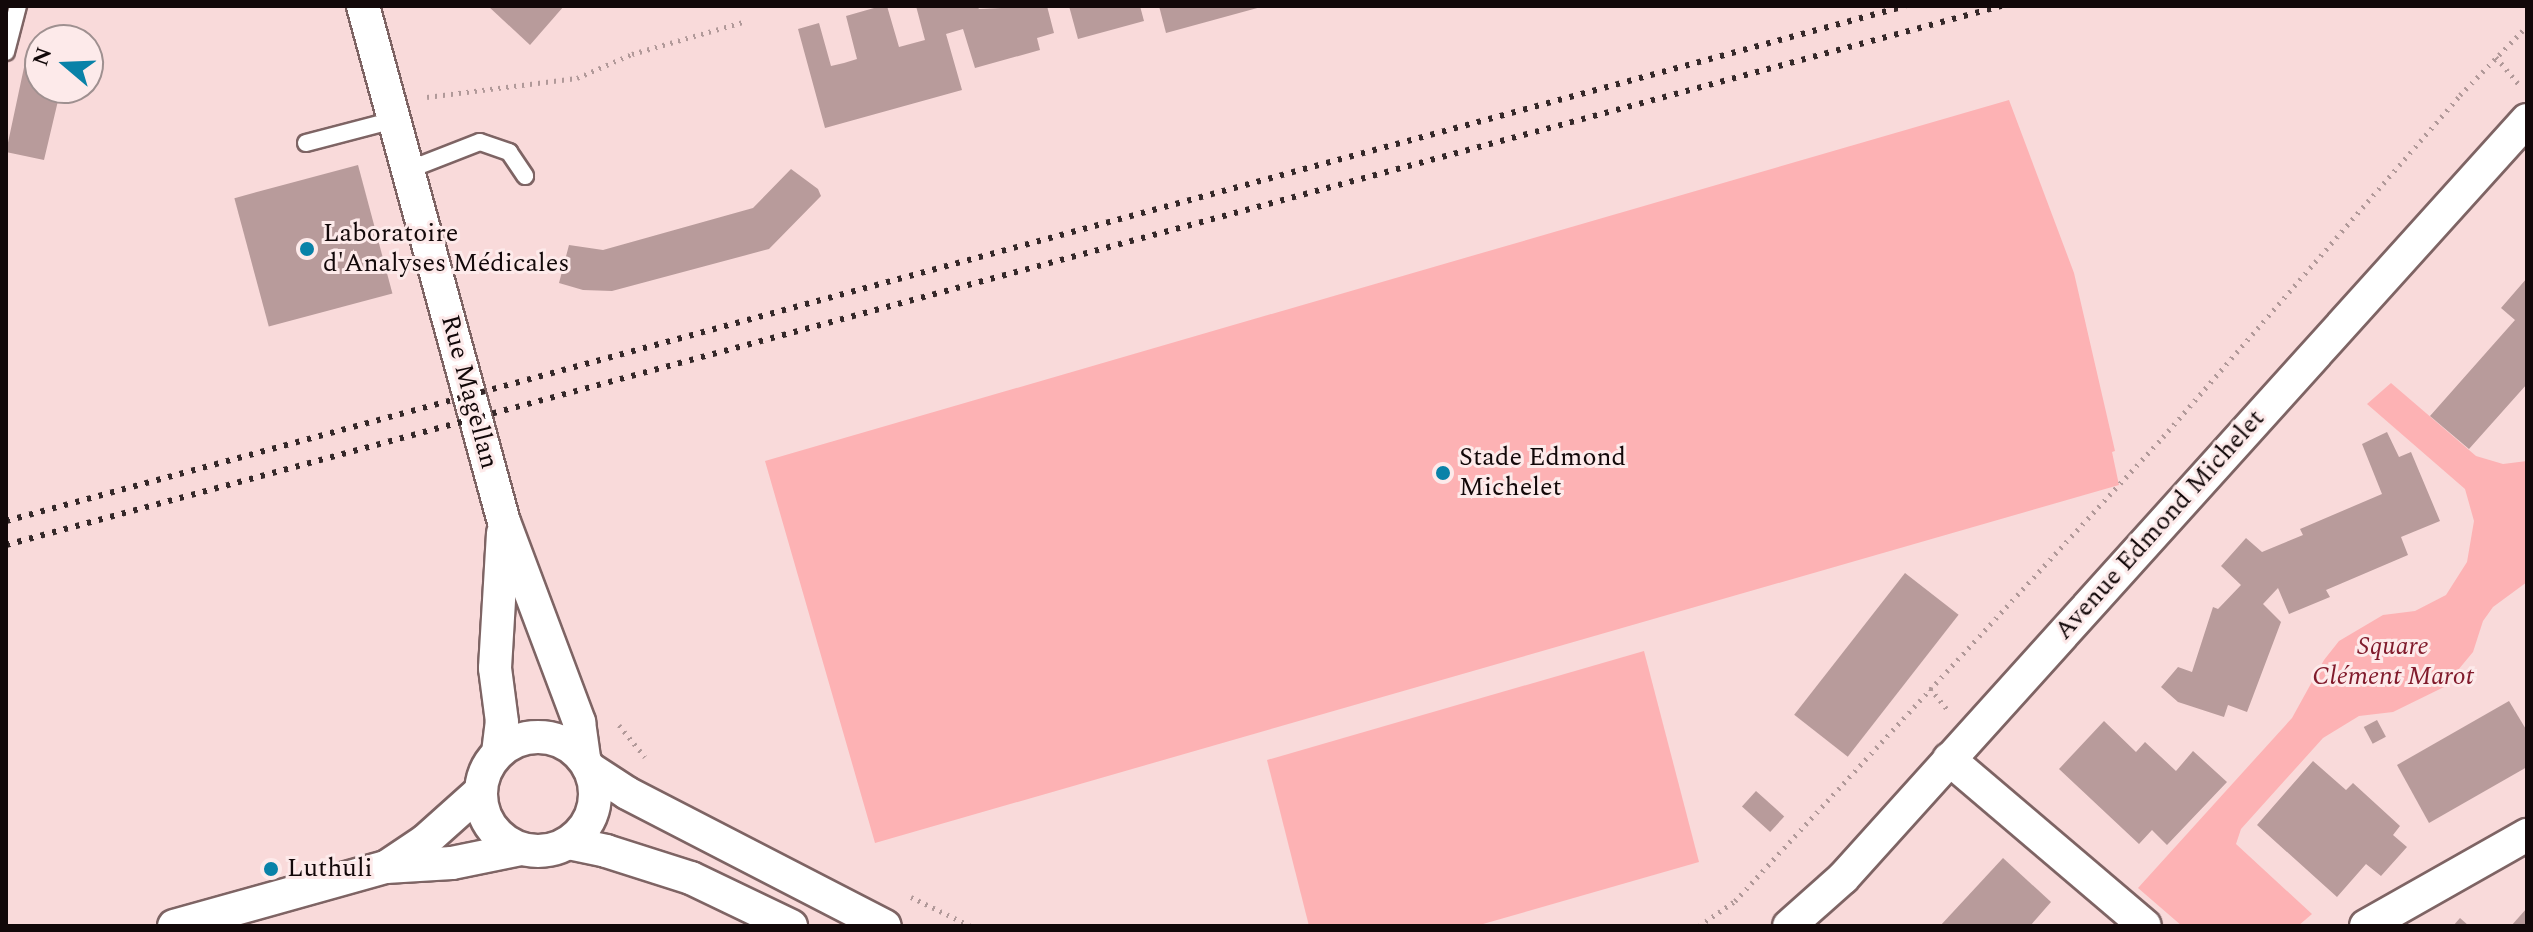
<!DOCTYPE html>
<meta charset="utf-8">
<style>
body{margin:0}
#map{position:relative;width:2533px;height:932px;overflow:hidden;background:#f9dada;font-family:Spectral,serif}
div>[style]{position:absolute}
.green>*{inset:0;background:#fdb2b4}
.building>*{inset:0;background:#b89b9b;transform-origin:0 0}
.path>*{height:5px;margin-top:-2.5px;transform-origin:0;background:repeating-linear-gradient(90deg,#b19999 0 2px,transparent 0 8px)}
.roads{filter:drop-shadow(2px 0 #7e6464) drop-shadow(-2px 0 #7e6464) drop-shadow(0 2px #7e6464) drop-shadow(0 -2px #7e6464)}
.lane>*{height:16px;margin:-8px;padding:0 8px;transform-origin:8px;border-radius:8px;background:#fff}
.street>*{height:32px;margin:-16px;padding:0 16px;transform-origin:16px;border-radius:16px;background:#fff}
.street>.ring{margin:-16px;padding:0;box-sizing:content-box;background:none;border:32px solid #fff;border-radius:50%}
.rail>*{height:6px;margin-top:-3px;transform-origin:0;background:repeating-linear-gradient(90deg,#352829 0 4px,transparent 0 12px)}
.dots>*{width:22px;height:22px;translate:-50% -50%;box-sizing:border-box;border:4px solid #fdeaea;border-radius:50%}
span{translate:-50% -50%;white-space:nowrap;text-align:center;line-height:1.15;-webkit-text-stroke:6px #fdeaea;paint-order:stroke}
.poi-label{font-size:26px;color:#120809}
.left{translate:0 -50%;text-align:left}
.street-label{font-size:26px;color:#120809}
.park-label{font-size:26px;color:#811b2c;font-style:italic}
.frame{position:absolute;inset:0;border:8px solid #120809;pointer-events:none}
.north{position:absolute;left:24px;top:24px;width:80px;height:80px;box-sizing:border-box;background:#fdeaea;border:2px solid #9f9090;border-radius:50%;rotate:289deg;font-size:22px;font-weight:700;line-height:32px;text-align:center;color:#120809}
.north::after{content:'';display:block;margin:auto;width:28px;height:36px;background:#0982a8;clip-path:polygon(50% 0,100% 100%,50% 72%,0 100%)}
</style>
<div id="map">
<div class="green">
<i style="clip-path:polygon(2009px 100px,2074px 273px,2115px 451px,2112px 452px,2119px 485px,875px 843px,765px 461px)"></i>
<i style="clip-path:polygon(2391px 383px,2476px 456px,2503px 464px,2527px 461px,2527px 582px,2493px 607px,2483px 621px,2473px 652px,2444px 687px,2393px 712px,2359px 716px,2323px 738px,2241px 829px,2236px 844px,2312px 914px,2298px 926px,2182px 926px,2138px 888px,2292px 718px,2324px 660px,2339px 641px,2383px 615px,2415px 611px,2446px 595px,2467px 562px,2474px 521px,2465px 489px,2367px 404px)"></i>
<i style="clip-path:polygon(1644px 651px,1699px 862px,1476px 926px,1309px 926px,1267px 760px)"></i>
</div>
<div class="building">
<i style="clip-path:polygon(488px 6px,564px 6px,530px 45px)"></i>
<i style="clip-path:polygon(881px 6px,887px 6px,899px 47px,925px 40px,916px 6px,977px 6px,979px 9px,1047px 6px,1054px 33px,1037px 38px,1040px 50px,975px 68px,963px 29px,946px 34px,962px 90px,825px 128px,798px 29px,819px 23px,831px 66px,844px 63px,857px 59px,846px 16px)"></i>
<i style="clip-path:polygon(1069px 6px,1140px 6px,1144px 21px,1078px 39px)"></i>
<i style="clip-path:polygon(1159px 6px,1261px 6px,1261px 7px,1166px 33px)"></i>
<i style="clip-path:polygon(26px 58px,40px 61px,40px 88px,61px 88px,44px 160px,6px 152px)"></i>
<i style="left:358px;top:165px;width:133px;height:128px;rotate:75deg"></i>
<i style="clip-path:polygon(791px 169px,818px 189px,821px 196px,769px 249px,612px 291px,583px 290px,559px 283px,569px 245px,603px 250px,753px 208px)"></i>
<i style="clip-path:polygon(2527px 278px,2527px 384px,2469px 449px,2430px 416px,2515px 320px,2501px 308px)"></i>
<i style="clip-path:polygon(2387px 432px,2399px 457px,2411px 452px,2440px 521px,2401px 537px,2408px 555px,2326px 590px,2330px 597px,2289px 614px,2278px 588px,2263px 604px,2281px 622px,2247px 712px,2228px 705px,2224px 717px,2178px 702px,2161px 687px,2178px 667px,2192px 672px,2213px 607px,2218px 609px,2241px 585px,2221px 566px,2246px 538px,2262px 552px,2303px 535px,2300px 529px,2382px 494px,2362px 444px)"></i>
<i style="left:1905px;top:573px;width:68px;height:180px;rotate:38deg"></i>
<i style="clip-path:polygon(2509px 701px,2527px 731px,2527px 767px,2429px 823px,2397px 765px)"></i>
<i style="left:2377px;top:720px;width:19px;height:15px;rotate:62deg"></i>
<i style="clip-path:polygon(2104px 721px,2136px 752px,2145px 742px,2176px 771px,2193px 751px,2227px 782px,2167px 845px,2152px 830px,2139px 844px,2059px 769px)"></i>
<i style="clip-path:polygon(2313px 761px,2346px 790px,2353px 783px,2400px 826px,2393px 835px,2407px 847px,2381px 876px,2366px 864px,2337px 897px,2257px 825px)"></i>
<i style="left:1756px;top:791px;width:38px;height:21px;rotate:42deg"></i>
<i style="clip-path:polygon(2003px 858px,2051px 902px,2030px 926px,1940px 926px)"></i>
<i style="clip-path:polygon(2527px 908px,2527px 926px,2511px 926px)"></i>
<i style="clip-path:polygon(2460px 918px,2469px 926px,2453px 926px)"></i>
</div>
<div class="path">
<i style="left:2496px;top:57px;width:35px;rotate:50deg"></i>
<i style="left:427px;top:97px;width:151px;rotate:-7.2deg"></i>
<i style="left:577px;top:78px;width:60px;rotate:-23.6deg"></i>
<i style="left:632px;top:54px;width:116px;rotate:-16.1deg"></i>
<i style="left:1930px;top:688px;width:27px;rotate:51deg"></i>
<i style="left:619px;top:725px;width:41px;rotate:50.9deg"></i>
<i style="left:911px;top:897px;width:67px;rotate:25.8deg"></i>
<i style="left:1699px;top:926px;width:44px;rotate:-34.8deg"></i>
<i style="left:1735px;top:901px;width:631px;rotate:-47.31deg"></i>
<i style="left:2163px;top:437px;width:453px;rotate:-49deg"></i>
<i style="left:2460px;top:95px;width:96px;rotate:-45.8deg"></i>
</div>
<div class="roads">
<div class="lane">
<i style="left:6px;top:52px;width:48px;rotate:-75.4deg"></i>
<i style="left:306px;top:143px;width:91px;rotate:-14.6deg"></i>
<i style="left:408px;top:170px;width:77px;rotate:-21.3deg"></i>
<i style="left:480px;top:142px;width:31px;rotate:19deg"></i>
<i style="left:509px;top:152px;width:29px;rotate:56deg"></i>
</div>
<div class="street">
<i style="left:363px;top:6px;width:535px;rotate:74.72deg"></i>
<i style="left:504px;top:522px;width:214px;rotate:69.4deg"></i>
<i style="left:579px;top:722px;width:37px;rotate:82deg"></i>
<i class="ring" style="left:481px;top:737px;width:82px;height:82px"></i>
<i style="left:498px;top:753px;width:31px;rotate:-83deg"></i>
<i style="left:502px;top:722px;width:54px;rotate:-97.4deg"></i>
<i style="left:495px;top:668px;width:135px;rotate:-86.6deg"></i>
<i style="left:1949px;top:759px;width:257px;rotate:40.4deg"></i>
<i style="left:589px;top:768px;width:45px;rotate:33.3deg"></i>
<i style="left:627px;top:793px;width:290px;rotate:27.3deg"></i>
<i style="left:569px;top:843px;width:38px;rotate:12deg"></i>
<i style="left:606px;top:851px;width:89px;rotate:17.6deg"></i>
<i style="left:691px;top:878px;width:111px;rotate:25.6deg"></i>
<i style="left:389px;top:865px;width:43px;rotate:-33.7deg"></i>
<i style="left:425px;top:841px;width:75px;rotate:-41.8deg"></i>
<i style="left:174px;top:926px;width:220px;rotate:-15.6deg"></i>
<i style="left:386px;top:867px;width:66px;rotate:-3.5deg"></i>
<i style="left:452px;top:863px;width:70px;rotate:-11.5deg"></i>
<i style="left:1789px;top:926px;width:72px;rotate:-41.6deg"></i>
<i style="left:1843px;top:878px;width:1021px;rotate:-47.94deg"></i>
<i style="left:2366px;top:926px;width:185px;rotate:-29.5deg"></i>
</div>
</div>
<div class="rail">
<i style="left:6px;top:521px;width:1968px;rotate:-15.17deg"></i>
<i style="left:6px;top:545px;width:2067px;rotate:-15.12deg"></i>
</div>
<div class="dots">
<i style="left:307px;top:249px;background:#0982a8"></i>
<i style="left:1443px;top:473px;background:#0982a8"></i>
<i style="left:271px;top:869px;background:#0982a8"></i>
</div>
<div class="poi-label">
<span class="left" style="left:323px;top:249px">Laboratoire<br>d'Analyses Médicales</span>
<span class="left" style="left:1459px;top:473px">Stade Edmond<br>Michelet</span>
<span class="left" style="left:287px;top:869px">Luthuli</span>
</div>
<div class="street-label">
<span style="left:469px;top:392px;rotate:75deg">Rue Magellan</span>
<span style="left:2160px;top:525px;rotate:-48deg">Avenue Edmond Michelet</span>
</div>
<div class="park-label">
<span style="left:2393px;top:662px">Square<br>Clément Marot</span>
</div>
<div class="frame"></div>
<div class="north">N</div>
</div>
